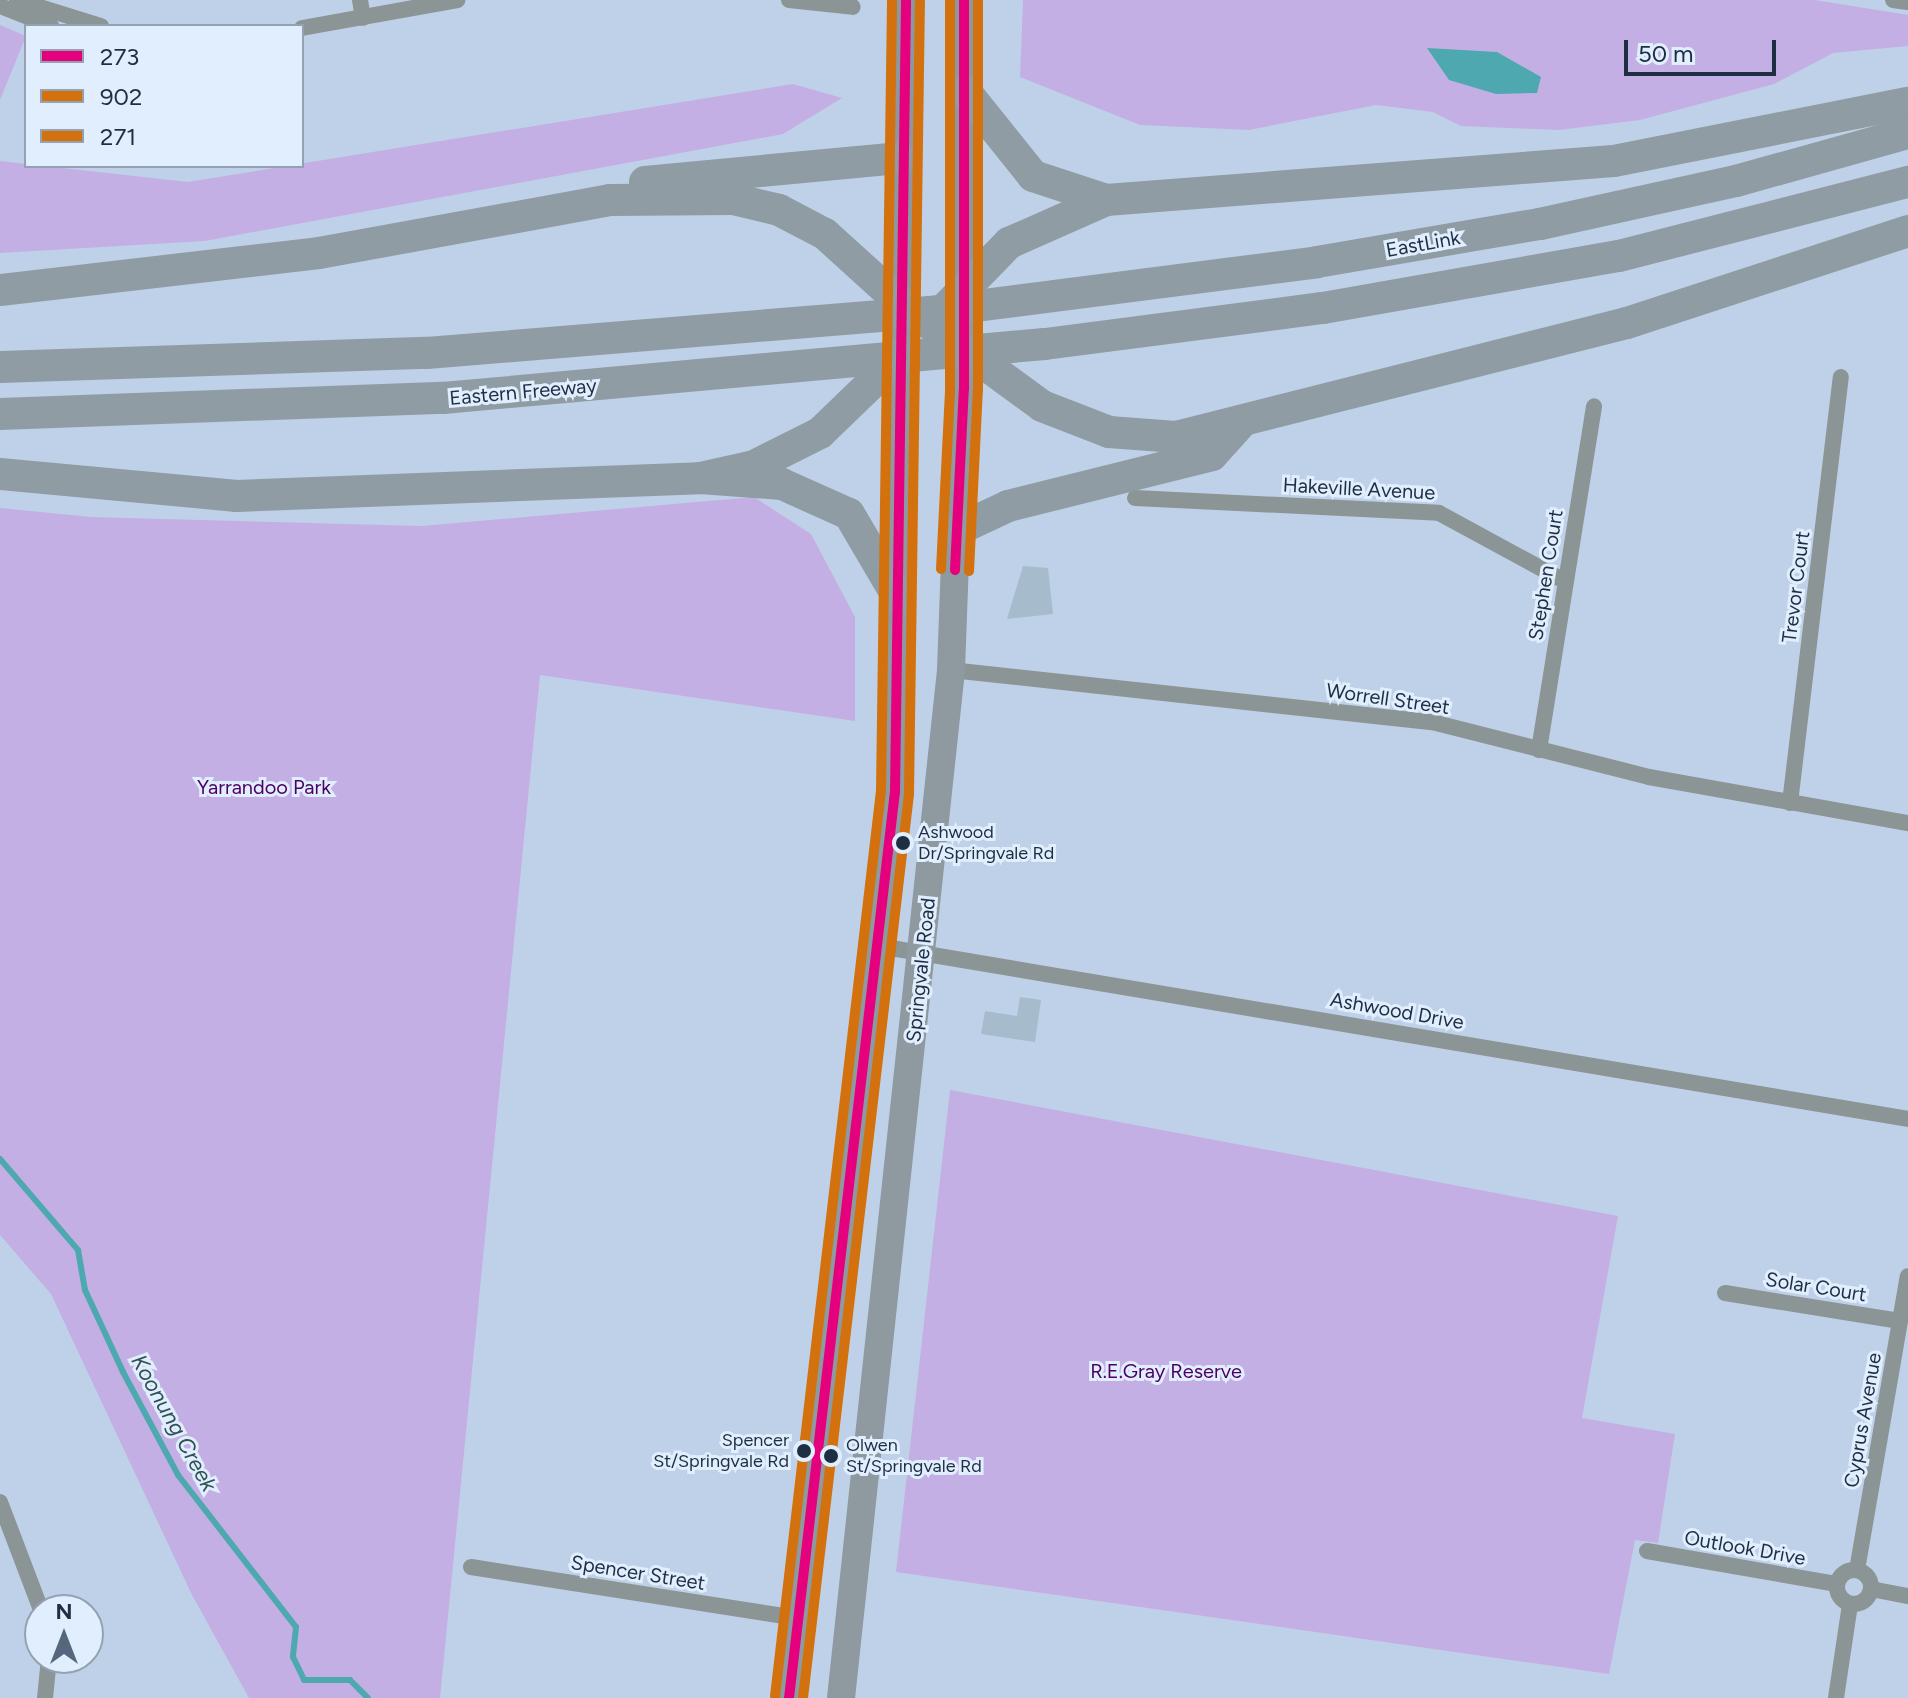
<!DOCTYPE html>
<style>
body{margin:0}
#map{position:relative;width:1908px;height:1698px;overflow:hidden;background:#bfd1e8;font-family:Figtree,sans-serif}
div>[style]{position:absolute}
.green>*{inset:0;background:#c4afe4}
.water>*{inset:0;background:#4ea8b0}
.stream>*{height:6px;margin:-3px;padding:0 3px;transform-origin:3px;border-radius:3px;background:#4ea8b0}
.building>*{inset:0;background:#a6bbcc}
.minor>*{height:16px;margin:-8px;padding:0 8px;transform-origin:8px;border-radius:8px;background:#8c9595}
.minor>.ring{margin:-8px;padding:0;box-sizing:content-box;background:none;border:16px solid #8c9595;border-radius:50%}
.primary>*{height:26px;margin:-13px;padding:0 13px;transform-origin:13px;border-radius:13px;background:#8c989d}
.trunk>*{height:28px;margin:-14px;padding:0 14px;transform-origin:14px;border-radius:14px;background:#8e9aa0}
.motorway>*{height:32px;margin:-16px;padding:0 16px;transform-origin:16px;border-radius:16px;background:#8f9ca3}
.bus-1>*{height:10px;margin:-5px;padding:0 5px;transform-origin:5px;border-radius:5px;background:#e5007d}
.bus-2>*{height:10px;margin:-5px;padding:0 5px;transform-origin:5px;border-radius:5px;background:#d2710d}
.bus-3>*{height:10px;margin:-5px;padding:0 5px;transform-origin:5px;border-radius:5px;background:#d2710d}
.dots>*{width:22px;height:22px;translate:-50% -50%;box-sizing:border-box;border:4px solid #e1eefe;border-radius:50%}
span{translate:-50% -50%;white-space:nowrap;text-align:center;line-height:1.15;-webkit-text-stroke:6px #e1eefe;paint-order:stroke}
.bus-label{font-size:18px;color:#1e2e43}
.left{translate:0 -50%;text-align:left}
.right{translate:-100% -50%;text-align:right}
.street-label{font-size:20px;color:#1e2e43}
.park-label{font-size:20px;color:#4d0064}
.water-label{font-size:22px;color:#305151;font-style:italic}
.legend{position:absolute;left:24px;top:24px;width:280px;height:144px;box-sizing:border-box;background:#e1eefe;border:2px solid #93a1b3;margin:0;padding:10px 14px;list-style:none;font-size:24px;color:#1e2e43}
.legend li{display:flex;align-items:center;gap:16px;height:40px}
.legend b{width:40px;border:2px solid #93a1b3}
.north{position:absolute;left:24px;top:1594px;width:80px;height:80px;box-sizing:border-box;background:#e1eefe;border:2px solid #93a1b3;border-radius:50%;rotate:0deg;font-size:22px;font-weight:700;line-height:32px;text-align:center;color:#1e2e43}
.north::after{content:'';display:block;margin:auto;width:28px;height:36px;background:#56677d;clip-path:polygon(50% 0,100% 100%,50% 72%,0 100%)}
.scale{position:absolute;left:1624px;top:40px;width:152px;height:36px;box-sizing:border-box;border:4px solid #1e2e43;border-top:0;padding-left:10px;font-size:24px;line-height:28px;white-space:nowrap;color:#1e2e43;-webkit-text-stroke:6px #e1eefe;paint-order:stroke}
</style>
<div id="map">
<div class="green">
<i style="clip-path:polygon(1023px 0,1815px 0,1908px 15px,1908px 46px,1833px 53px,1774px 84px,1640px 120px,1559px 130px,1461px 126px,1433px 112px,1376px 105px,1249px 130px,1140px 125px,1020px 77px)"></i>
<i style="clip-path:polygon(0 25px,26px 36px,0 100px)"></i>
<i style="clip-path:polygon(793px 84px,842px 98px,783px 134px,205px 241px,0 253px,0 161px,188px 182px)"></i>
<i style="clip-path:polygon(754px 497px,811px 534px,855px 617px,855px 721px,540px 675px,440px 1698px,249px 1698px,192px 1595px,51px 1294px,0 1235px,0 508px,91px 517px,422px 526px)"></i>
<i style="clip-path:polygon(950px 1090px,1618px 1216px,1582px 1418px,1675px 1434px,1658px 1543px,1635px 1540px,1609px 1674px,896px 1572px)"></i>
</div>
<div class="water">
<i style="clip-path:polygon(1427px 48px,1497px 52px,1541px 77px,1537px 93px,1496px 94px,1449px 80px)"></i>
</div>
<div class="stream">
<i style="left:0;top:1159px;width:120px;rotate:49.4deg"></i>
<i style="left:78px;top:1250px;width:41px;rotate:80.1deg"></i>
<i style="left:85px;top:1290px;width:90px;rotate:65.1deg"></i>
<i style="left:123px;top:1372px;width:117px;rotate:61.9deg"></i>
<i style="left:178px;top:1475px;width:192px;rotate:52.2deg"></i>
<i style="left:296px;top:1627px;width:30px;rotate:96deg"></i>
<i style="left:293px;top:1657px;width:25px;rotate:64deg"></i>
<i style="left:304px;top:1680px;width:46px"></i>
<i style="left:350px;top:1680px;width:25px;rotate:45deg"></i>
</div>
<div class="building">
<i style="clip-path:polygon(1023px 566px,1048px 568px,1053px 614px,1007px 619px)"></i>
<i style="clip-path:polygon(1020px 997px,1041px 1000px,1035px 1042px,981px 1034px,985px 1011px,1017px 1016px)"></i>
</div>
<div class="minor">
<i style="left:17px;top:0;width:88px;rotate:17.2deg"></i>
<i style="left:360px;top:0;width:18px;rotate:81deg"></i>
<i style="left:789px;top:0;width:64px;rotate:6.2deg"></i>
<i style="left:1893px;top:0;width:15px;rotate:8deg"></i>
<i style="left:0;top:6px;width:55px;rotate:21.4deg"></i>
<i style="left:302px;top:28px;width:158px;rotate:-10.2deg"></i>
<i style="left:1135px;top:498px;width:304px;rotate:2.8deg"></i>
<i style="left:1439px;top:513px;width:142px;rotate:28.5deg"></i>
<i style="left:951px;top:670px;width:484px;rotate:6.2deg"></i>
<i style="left:1432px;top:722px;width:224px;rotate:14.2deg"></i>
<i style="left:1649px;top:777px;width:263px;rotate:10.1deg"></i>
<i style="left:1539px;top:750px;width:348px;rotate:-80.9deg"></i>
<i style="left:1790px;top:803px;width:429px;rotate:-83.2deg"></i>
<i style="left:879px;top:946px;width:1043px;rotate:9.54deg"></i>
<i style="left:1725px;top:1293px;width:177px;rotate:9.1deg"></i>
<i style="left:0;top:1502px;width:116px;rotate:69.2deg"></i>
<i style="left:1647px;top:1551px;width:193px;rotate:9.9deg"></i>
<i style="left:471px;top:1567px;width:331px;rotate:8.9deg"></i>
<i class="ring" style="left:1837px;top:1570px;width:18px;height:18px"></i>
<i style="left:1857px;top:1570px;width:298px;rotate:-80.2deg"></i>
<i style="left:1871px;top:1589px;width:38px;rotate:11deg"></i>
<i style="left:45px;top:1698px;width:40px;rotate:-84.3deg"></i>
<i style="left:1836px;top:1698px;width:95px;rotate:-81.5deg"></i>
</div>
<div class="primary">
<i style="left:964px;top:0;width:285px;rotate:89.8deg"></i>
<i style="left:900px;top:302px;width:302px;rotate:-88.9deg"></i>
</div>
<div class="trunk">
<i style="left:789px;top:1698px;width:912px;rotate:-83.33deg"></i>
<i style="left:895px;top:792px;width:490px;rotate:-89.4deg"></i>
<i style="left:841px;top:1698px;width:1034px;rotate:-83.89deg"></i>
<i style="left:951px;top:670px;width:385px;rotate:-87.9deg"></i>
</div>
<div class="motorway">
<i style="left:965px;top:91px;width:109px;rotate:51.3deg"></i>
<i style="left:1033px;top:176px;width:77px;rotate:18.2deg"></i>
<i style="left:645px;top:182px;width:257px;rotate:-5.4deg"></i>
<i style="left:0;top:290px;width:321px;rotate:-6.6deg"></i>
<i style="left:319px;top:253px;width:296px;rotate:-10.3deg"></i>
<i style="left:610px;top:200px;width:123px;rotate:-0.5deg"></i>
<i style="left:733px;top:199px;width:47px;rotate:13.4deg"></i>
<i style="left:779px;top:210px;width:52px;rotate:27.6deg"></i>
<i style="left:825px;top:234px;width:101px;rotate:42.2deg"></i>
<i style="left:900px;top:302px;width:176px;rotate:36.2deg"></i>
<i style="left:1042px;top:406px;width:72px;rotate:21.2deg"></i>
<i style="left:1109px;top:432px;width:67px;rotate:4.3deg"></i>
<i style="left:1176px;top:437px;width:465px;rotate:-14.2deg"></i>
<i style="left:1627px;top:323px;width:296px;rotate:-18.1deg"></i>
<i style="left:936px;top:318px;width:105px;rotate:-45.8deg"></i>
<i style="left:1009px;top:243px;width:106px;rotate:-23.9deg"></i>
<i style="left:1106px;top:200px;width:509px;rotate:-4.39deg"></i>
<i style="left:1614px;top:161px;width:300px;rotate:-11.2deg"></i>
<i style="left:0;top:367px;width:427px;rotate:-1.9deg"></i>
<i style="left:427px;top:353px;width:504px;rotate:-4.67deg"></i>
<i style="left:929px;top:312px;width:391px;rotate:-7.3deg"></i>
<i style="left:1317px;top:262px;width:226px;rotate:-9.7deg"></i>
<i style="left:1540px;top:224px;width:201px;rotate:-12.4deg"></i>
<i style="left:1736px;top:181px;width:179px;rotate:-15.6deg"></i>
<i style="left:0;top:414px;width:443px;rotate:-2.1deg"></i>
<i style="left:443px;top:398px;width:604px;rotate:-5.13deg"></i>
<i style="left:1045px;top:344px;width:280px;rotate:-7.4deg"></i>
<i style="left:1323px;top:308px;width:301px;rotate:-10deg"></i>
<i style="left:1619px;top:256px;width:298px;rotate:-14.4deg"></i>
<i style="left:0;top:474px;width:238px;rotate:5.3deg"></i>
<i style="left:237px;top:496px;width:463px;rotate:-2.2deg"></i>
<i style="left:700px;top:478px;width:82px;rotate:4.2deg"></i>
<i style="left:782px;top:484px;width:73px;rotate:24.1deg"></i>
<i style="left:849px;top:514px;width:99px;rotate:59.5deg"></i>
<i style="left:700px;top:478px;width:55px;rotate:-12.5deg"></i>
<i style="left:754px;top:466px;width:74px;rotate:-26.6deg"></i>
<i style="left:820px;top:433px;width:117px;rotate:-44deg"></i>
<i style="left:957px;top:530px;width:56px;rotate:-25.2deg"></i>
<i style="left:1008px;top:506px;width:210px;rotate:-14deg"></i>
<i style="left:1212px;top:455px;width:42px;rotate:-47.9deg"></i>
</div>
<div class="bus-1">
<i style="left:955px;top:570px;width:181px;rotate:-87.2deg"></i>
<i style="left:964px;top:389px;width:389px;rotate:-90deg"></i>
<i style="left:789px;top:1698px;width:912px;rotate:-83.33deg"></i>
<i style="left:895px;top:792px;width:792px;rotate:-89.2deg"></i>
</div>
<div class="bus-2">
<i style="left:969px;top:571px;width:182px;rotate:-87.2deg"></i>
<i style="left:978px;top:389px;width:389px;rotate:-90deg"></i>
<i style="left:803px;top:1698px;width:910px;rotate:-83.31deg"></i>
<i style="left:909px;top:794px;width:794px;rotate:-89.21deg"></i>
</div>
<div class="bus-3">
<i style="left:941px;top:569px;width:180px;rotate:-87.1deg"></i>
<i style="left:950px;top:389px;width:389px;rotate:-90deg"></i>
<i style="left:775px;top:1696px;width:911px;rotate:-83.32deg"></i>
<i style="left:881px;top:791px;width:791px;rotate:-89.2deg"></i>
</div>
<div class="dots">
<i style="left:903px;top:843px;background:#1e2e43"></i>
<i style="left:804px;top:1451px;background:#1e2e43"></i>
<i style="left:831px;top:1456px;background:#1e2e43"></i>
</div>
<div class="bus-label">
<span class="left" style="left:918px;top:843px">Ashwood<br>Dr/Springvale Rd</span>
<span class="right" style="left:789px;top:1451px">Spencer<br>St/Springvale Rd</span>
<span class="left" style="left:846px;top:1456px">Olwen<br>St/Springvale Rd</span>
</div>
<div class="street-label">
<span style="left:1423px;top:244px;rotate:-10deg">EastLink</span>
<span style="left:523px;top:392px;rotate:-5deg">Eastern Freeway</span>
<span style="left:1359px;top:489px;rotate:3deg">Hakeville Avenue</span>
<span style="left:1546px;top:575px;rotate:-81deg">Stephen Court</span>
<span style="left:1796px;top:587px;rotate:-83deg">Trevor Court</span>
<span style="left:1388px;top:699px;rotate:8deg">Worrell Street</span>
<span style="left:921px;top:970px;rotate:-84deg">Springvale Road</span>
<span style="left:1397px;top:1011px;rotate:10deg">Ashwood Drive</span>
<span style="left:1816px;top:1287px;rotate:9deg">Solar Court</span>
<span style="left:1863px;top:1420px;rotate:-80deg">Cyprus Avenue</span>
<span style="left:1745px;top:1548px;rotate:10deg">Outlook Drive</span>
<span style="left:638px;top:1573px;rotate:9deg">Spencer Street</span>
</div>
<div class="park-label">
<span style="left:264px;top:787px">Yarrandoo Park</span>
<span style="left:1166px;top:1371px">R.E.Gray Reserve</span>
</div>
<div class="water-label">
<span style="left:174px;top:1423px;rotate:61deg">Koonung Creek</span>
</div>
<ul class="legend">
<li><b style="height:10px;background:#e5007d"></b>273</li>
<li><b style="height:10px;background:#d2710d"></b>902</li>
<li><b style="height:10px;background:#d2710d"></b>271</li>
</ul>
<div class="north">N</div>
<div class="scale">50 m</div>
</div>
